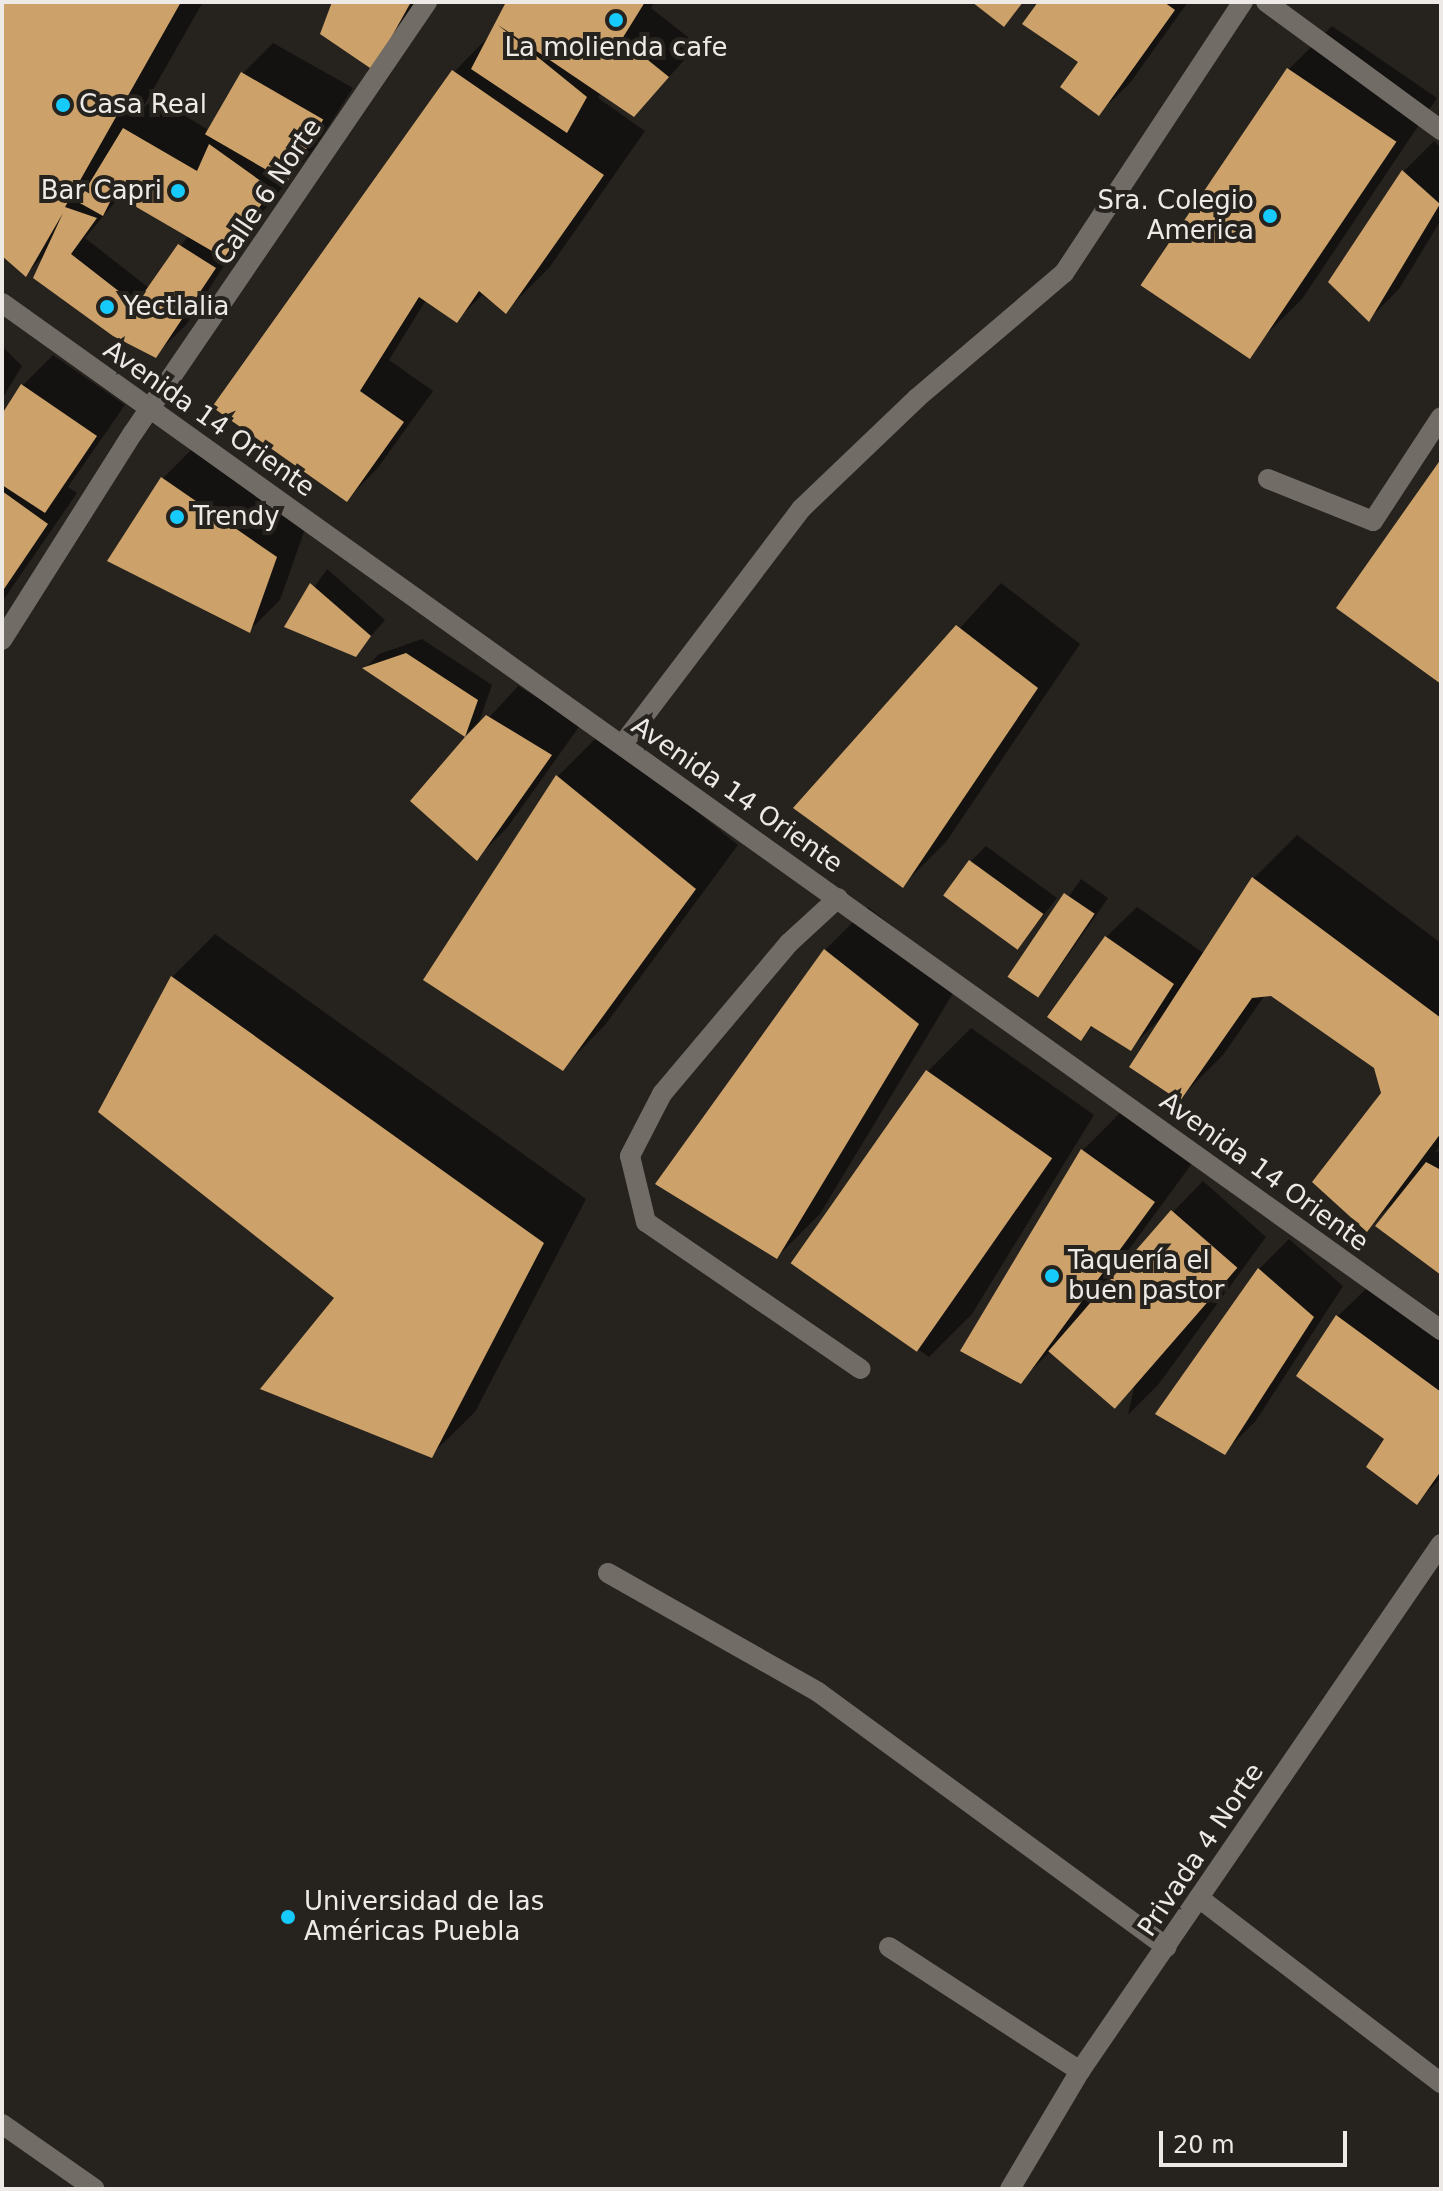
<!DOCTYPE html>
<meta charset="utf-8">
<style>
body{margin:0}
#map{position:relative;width:1443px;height:2191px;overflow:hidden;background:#26221e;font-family:"DejaVu Sans",sans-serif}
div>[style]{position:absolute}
.shadow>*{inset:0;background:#0007;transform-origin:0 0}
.building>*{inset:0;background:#cca26a;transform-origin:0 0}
.lane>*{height:20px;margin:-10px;padding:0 10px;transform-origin:10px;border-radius:10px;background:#716c66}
.street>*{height:20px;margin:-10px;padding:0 10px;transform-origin:10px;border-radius:10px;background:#716c66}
.secondary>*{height:20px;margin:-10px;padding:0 10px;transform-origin:10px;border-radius:10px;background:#716c66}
.dots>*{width:22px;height:22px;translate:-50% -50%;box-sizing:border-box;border:4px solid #26221e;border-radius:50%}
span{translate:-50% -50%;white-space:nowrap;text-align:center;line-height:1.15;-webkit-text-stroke:8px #26221e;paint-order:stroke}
.poi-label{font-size:26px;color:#ece9e6}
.left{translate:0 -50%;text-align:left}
.right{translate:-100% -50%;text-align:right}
.street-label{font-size:26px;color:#ece9e6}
.frame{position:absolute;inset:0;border:4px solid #ece9e6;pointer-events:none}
.scale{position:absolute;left:1159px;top:2131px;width:188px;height:36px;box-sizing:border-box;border:4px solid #ece9e6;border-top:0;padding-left:10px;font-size:24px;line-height:28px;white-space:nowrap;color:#ece9e6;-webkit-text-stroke:6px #26221e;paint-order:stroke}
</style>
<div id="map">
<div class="shadow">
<i style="clip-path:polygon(evenodd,2px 2px,203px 2px,142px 109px,155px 98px,212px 132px,243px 73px,273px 43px,353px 88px,313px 150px,243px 236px,186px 325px,155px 355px,45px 255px,26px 274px,2px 253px,2px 2px,121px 195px,189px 235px,149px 288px,85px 238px,121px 195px)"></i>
<i style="clip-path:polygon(334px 2px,422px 2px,372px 67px)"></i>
<i style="clip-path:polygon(508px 2px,654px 2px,651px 8px,698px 45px,634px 115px,601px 92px,598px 98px,645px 131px,549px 268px,506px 311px,482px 295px,457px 320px,426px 300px,389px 360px,433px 391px,377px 469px,347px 499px,215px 407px,454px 72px,493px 32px)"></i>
<i style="clip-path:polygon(1040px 2px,1188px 2px,1130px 83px,1099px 113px,1080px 61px)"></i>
<i style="clip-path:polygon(1332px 26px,1437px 98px,1302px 299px,1259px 342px,1289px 69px)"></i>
<i style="clip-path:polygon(1434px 141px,1441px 148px,1441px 220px,1399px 289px,1369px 319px,1330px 282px,1404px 171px)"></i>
<i style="clip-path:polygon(2px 346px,22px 366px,2px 399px)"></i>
<i style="clip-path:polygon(53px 355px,125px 405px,68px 487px,77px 493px,2px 602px,2px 417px,23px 385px)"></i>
<i style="clip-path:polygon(193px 448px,306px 526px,280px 600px,250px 630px,162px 479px)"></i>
<i style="clip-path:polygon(327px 569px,385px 620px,355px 654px,287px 626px)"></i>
<i style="clip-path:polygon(1001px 583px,1080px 644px,946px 842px,903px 885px,796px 808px)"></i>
<i style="clip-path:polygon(422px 639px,492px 685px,479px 722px,465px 735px,365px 668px,379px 654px)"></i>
<i style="clip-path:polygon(518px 686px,581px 724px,507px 828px,477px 858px,413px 801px)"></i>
<i style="clip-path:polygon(601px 733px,738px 845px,605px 1025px,562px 1069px,425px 979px,558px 776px)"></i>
<i style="clip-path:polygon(1297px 835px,1441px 943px,1441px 1145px,1435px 1153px,1441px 1150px,1441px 1272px,1389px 1207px,1367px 1229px,1383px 1093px,1376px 1067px,1272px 994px,1265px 995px,1223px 1055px,1180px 1098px,1162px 1017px,1131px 1048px,1094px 1025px,1081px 1038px,1106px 937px,1137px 907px,1205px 954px,1254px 878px)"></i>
<i style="clip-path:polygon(986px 846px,1057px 898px,1019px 947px,971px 861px)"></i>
<i style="left:1081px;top:879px;width:33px;height:120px;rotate:35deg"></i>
<i style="clip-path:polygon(868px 907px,961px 980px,820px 1214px,777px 1257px,825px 950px)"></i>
<i style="clip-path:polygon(215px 934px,586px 1199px,475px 1412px,431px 1455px,337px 1297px,101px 1112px,172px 977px)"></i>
<i style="clip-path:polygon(971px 1028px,1094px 1115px,972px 1314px,929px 1357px,794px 1262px,928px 1071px)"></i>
<i style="clip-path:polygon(1126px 1107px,1196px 1158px,1064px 1338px,1020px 1381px,963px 1350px,1083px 1150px)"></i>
<i style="clip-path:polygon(1203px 1181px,1266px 1237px,1158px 1385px,1128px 1415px,1173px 1212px)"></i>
<i style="clip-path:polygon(1289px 1239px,1343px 1286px,1255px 1422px,1224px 1452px,1259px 1269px)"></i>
<i style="clip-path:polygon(1368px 1287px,1441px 1340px,1441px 1478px,1417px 1502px,1337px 1317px)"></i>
</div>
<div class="building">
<i style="clip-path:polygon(2px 2px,181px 2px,65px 207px,97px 218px,71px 254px,134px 303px,125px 320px,178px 244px,216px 268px,156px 358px,113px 336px,33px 278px,63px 213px,26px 277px,2px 256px)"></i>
<i style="clip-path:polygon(332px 2px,411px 2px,373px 70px,320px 34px)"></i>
<i style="clip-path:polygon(506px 2px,645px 2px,622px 39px,669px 77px,634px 117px,498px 25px,587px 97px,567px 133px,471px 69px)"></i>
<i style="clip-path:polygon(972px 2px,1023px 2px,1004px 27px)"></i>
<i style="clip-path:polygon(1038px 2px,1164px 2px,1175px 10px,1099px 116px,1060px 87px,1078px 62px,1022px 24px)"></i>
<i style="left:1287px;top:68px;width:132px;height:262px;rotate:34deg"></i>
<i style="clip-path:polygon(452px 70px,604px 175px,506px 314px,479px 291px,457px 323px,419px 297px,360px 391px,404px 422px,347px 502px,212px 407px)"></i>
<i style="left:241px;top:72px;width:95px;height:72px;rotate:30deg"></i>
<i style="clip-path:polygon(123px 128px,197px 171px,209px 144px,272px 189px,224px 258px,114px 194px,103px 216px,78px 202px)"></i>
<i style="clip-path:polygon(1402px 170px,1440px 204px,1369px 322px,1328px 282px)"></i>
<i style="clip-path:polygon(21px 384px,97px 436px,45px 513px,2px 485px,2px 414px)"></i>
<i style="clip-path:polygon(1441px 459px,1441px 684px,1336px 608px)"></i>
<i style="clip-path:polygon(161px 477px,277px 557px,250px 633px,107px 561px)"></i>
<i style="clip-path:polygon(2px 491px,48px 524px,2px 592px)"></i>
<i style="clip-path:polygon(310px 583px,371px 636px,356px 657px,284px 627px)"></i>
<i style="clip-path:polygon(956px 625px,1038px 688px,903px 888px,793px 808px)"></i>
<i style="clip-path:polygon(406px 653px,478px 700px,465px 737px,486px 715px,552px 755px,477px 861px,410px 801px,465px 737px,362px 668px)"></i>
<i style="clip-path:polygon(556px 775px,696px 889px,563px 1071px,423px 980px)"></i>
<i style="left:969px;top:860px;width:92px;height:44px;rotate:36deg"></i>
<i style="clip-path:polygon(1252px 877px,1441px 1018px,1441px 1133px,1367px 1232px,1312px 1182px,1381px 1093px,1374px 1068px,1271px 996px,1252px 998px,1180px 1101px,1129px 1067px)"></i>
<i style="left:1064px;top:893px;width:37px;height:101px;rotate:34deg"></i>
<i style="clip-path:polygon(1105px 936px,1174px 984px,1131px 1051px,1091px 1026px,1081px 1041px,1047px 1017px)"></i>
<i style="clip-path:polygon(824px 949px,919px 1024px,777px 1259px,655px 1184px)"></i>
<i style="clip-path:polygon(171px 976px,544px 1243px,432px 1458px,260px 1389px,334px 1298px,98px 1112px)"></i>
<i style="left:926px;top:1070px;width:154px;height:236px;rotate:35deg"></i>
<i style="clip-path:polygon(1081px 1149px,1155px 1202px,1021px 1384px,960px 1351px)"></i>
<i style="clip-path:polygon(1426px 1162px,1441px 1170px,1441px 1275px,1375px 1226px)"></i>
<i style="left:1171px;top:1210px;width:88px;height:187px;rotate:41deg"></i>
<i style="clip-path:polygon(1258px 1268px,1314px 1317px,1225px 1455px,1155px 1414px)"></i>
<i style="clip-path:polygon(1336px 1315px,1441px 1392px,1441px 1471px,1417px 1505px,1366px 1467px,1384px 1439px,1296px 1376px)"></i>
</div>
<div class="lane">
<i style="left:1268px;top:479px;width:113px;rotate:21.8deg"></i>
<i style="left:1373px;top:521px;width:124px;rotate:-56.8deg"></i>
<i style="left:622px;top:745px;width:296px;rotate:-52.8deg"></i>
<i style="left:801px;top:509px;width:161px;rotate:-43.7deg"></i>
<i style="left:917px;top:398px;width:193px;rotate:-40.4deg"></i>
<i style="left:1064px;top:273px;width:325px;rotate:-56.6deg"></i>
<i style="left:838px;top:898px;width:67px;rotate:137.4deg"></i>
<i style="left:789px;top:943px;width:197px;rotate:130.1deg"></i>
<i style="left:662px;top:1094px;width:70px;rotate:117.3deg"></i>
<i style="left:630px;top:1156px;width:68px;rotate:76.4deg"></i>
<i style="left:646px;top:1222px;width:260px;rotate:34.4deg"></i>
<i style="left:889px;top:1947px;width:228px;rotate:33deg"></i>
</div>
<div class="street">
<i style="left:1266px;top:2px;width:217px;rotate:36.2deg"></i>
<i style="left:2px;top:640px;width:245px;rotate:-57.7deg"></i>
<i style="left:133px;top:433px;width:522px;rotate:-55.7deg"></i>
<i style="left:608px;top:1573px;width:241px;rotate:29.5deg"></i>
<i style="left:818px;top:1692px;width:432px;rotate:36.2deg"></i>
<i style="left:1199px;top:1898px;width:305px;rotate:37.4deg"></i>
<i style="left:2px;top:2124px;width:113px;rotate:35deg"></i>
<i style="left:1010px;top:2189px;width:137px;rotate:-59.3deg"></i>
<i style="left:1080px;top:2071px;width:639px;rotate:-55.59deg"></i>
</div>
<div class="secondary">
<i style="left:2px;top:303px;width:1768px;rotate:35.52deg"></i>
</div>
<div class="dots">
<i style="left:616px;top:20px;background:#16cafb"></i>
<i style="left:63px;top:105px;background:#16cafb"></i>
<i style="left:178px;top:191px;background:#16cafb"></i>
<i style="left:1270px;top:216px;background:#16cafb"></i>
<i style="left:107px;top:307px;background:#16cafb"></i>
<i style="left:177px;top:517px;background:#16cafb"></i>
<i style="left:1052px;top:1276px;background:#16cafb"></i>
<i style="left:288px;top:1917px;background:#16cafb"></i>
</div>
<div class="poi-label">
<span style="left:616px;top:48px">La molienda cafe</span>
<span class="left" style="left:79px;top:105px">Casa Real</span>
<span class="right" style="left:162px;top:191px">Bar Capri</span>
<span class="right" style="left:1254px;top:216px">Sra. Colegio<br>America</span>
<span class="left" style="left:123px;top:307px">Yectlalia</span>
<span class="left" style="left:193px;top:517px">Trendy</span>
<span class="left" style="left:1068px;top:1276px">Taquería el<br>buen pastor</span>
<span class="left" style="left:304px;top:1917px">Universidad de las<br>Américas Puebla</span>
</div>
<div class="street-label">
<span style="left:268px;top:192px;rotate:-56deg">Calle 6 Norte</span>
<span style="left:209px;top:419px;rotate:35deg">Avenida 14 Oriente</span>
<span style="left:737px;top:795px;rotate:35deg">Avenida 14 Oriente</span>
<span style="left:1264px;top:1172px;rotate:36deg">Avenida 14 Oriente</span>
<span style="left:1201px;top:1850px;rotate:-56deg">Privada 4 Norte</span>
</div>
<div class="frame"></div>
<div class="scale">20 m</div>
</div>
